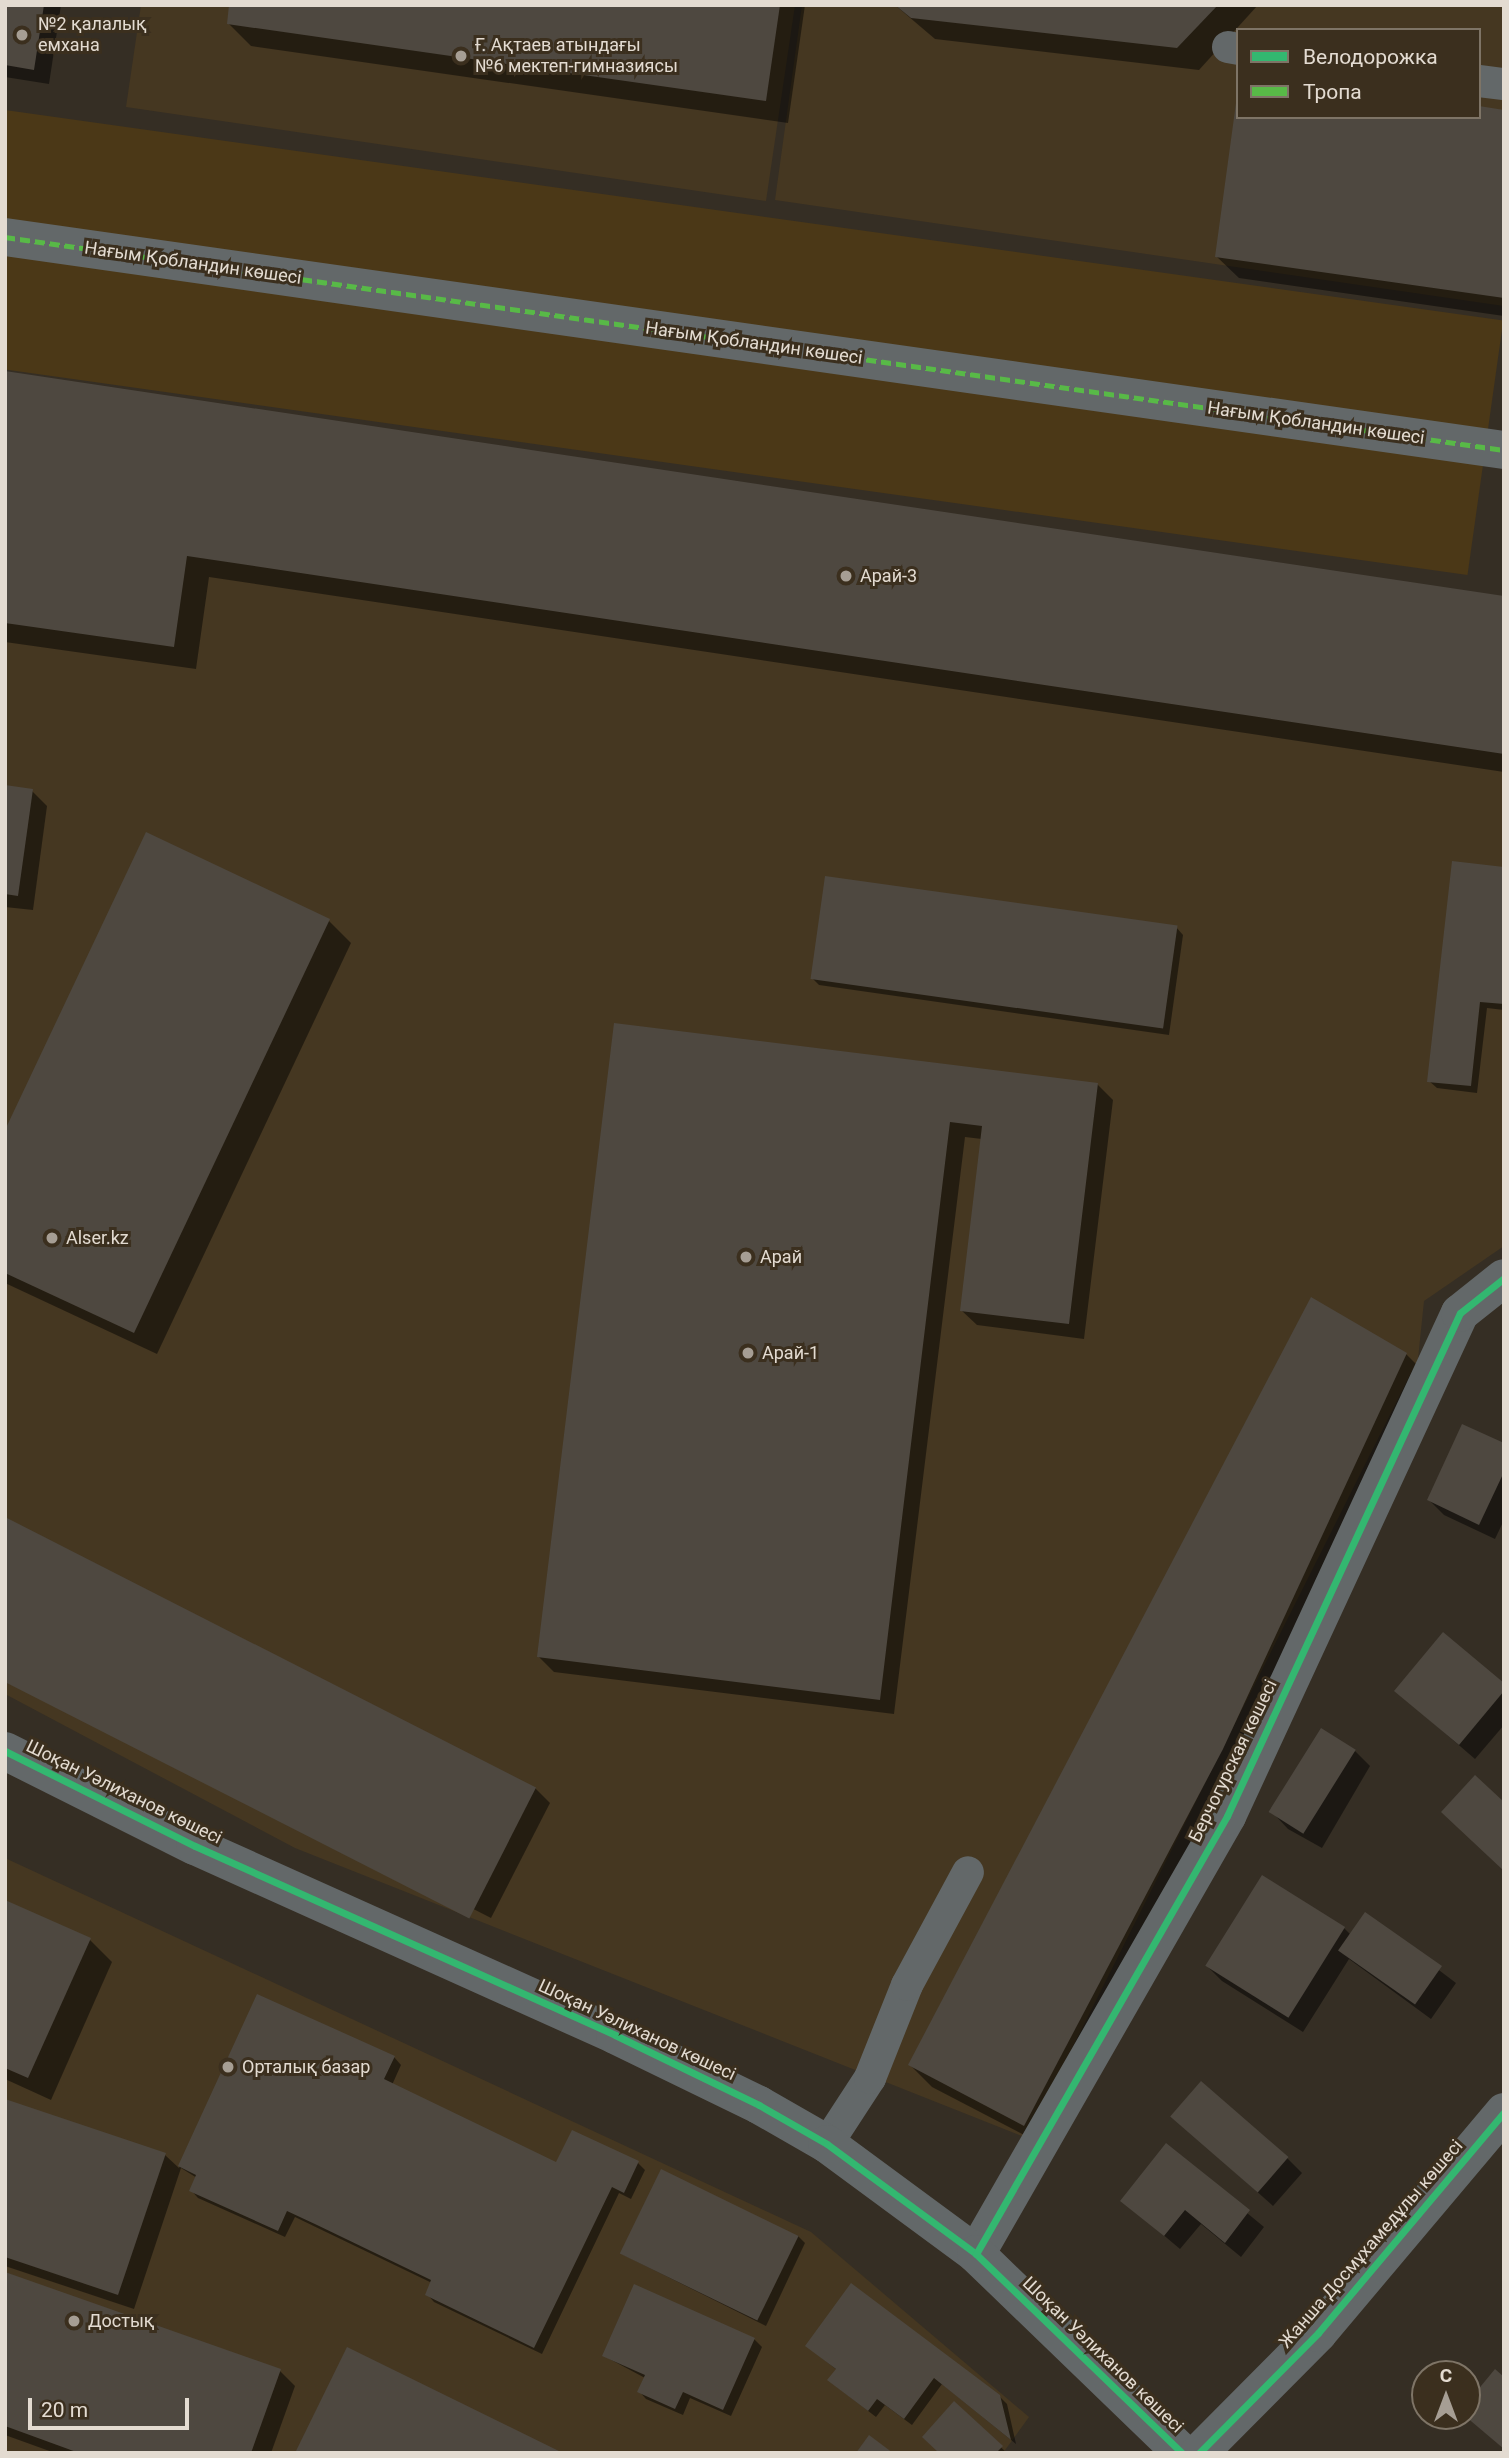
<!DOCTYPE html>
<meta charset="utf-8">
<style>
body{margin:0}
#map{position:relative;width:1509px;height:2458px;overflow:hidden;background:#352e24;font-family:Roboto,sans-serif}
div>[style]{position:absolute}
.built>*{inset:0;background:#453721}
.green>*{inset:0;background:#4b3817;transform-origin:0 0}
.shadow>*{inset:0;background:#0007}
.building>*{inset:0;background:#4e4840;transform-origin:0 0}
.service>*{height:32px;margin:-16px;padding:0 16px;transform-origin:16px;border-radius:16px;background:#636869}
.pedestrian>*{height:38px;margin:-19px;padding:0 19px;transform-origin:19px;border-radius:19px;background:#636869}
.minor>*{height:38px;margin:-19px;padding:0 19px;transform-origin:19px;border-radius:19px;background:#636869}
.tertiary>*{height:38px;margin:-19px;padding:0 19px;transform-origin:19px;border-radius:19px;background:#636869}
.quiet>*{height:5px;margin-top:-2.5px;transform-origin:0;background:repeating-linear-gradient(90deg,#58b947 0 10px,transparent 0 15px)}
.cycleway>*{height:7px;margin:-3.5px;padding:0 3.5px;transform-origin:3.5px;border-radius:3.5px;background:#33b770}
.dots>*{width:19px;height:19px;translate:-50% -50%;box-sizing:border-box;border:4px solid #3b2f1e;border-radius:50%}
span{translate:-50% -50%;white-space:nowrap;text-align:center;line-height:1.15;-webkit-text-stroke:6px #3b2f1e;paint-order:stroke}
.poi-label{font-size:18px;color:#e3dbd1}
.left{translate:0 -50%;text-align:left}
.street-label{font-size:18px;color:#e3dbd1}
.frame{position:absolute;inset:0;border:7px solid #e3dbd1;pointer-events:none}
.legend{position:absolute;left:1236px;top:28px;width:245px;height:91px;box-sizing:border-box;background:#3b2f1e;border:2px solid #7e7466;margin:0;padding:9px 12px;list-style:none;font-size:21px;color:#e3dbd1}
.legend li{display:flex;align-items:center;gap:14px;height:35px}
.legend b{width:35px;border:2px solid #7e7466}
.north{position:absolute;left:1411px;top:2360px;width:70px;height:70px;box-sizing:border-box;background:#3b2f1e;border:2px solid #7e7466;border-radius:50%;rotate:0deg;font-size:19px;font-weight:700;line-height:28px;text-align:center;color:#e3dbd1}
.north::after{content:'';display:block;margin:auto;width:24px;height:32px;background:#a69e94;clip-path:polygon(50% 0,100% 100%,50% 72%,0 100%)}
.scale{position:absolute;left:28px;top:2398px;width:161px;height:32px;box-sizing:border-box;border:4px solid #e3dbd1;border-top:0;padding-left:9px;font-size:21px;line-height:24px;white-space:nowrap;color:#e3dbd1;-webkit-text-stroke:5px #3b2f1e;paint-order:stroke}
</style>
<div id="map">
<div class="built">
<i style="clip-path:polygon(141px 5px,795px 5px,766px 201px,126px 107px)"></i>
<i style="clip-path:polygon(evenodd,802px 5px,1504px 5px,1504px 306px,775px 200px,802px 5px,1238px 30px,1479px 30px,1479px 117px,1238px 117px,1238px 30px)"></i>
<i style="clip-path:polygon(5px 390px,1504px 605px,1504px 1246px,1424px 1301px,1418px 1359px,1027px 2138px,295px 1848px,5px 1694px)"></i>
<i style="clip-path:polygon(5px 1858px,811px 2232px,1029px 2417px,1003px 2453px,5px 2453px)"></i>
</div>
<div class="green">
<i style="left:5px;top:110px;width:1513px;height:257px;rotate:8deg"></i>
</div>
<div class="shadow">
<i style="clip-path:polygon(5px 5px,61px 5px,49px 84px,5px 77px)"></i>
<i style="clip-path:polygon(231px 5px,805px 5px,788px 123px,251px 46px,228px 23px)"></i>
<i style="clip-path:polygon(895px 5px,1258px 5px,1199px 70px,935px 39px)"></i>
<i style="clip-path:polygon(1238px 104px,1238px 117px,1479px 117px,1504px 112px,1504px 316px,1239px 278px,1216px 256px)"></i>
<i style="clip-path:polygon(5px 372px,1504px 598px,1504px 772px,209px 577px,196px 669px,5px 642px)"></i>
<i style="clip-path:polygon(5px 787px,32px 791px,47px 806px,33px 910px,5px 907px)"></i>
<i style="clip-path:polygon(1504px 869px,1504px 1010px,1487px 1008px,1477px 1093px,1437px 1088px,1429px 1081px)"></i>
<i style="clip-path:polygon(329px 921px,351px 943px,157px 1354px,5px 1283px,5px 1134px)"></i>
<i style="clip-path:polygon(1176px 927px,1183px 935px,1169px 1035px,819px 985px,812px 978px)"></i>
<i style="clip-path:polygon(616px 1025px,1097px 1084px,1113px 1100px,1084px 1339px,977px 1325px,961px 1310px,982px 1139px,965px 1137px,894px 1714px,554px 1672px,539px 1657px)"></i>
<i style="clip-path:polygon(1406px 1354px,1429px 1377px,1047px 2147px,932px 2087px,910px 2065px)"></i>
<i style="clip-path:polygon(1504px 1445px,1504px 1520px,1495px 1539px,1444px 1515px,1429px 1500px)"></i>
<i style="clip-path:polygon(5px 1519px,535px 1788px,550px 1803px,491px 1918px,5px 1670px)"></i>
<i style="clip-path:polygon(1504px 1685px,1504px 1725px,1475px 1759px,1396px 1691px)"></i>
<i style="clip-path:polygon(1355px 1751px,1370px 1766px,1322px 1848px,1288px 1829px,1273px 1813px)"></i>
<i style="clip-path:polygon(5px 1902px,90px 1940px,112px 1962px,51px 2100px,5px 2079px)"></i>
<i style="clip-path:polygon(1366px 1915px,1456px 1983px,1431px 2019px,1349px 1959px,1303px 2032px,1222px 1981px,1207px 1966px,1344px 1928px,1351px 1935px)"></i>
<i style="clip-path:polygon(258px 1996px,394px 2057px,401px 2065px,392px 2085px,557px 2164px,638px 2163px,645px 2170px,631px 2199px,619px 2193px,542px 2354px,434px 2302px,427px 2294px,432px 2283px,326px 2232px,295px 2217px,285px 2237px,198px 2198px,191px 2190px,197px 2178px,181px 2168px,134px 2309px,5px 2266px,5px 2101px,165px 2155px,179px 2168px)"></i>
<i style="clip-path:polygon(1172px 2116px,1287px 2158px,1302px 2173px,1273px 2206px)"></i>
<i style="clip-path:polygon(1166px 2146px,1264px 2227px,1241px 2257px,1201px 2224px,1180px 2249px,1122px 2200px)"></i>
<i style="clip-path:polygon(798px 2236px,805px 2243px,766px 2326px,622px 2254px)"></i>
<i style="clip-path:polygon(5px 2274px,280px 2371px,295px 2386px,271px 2453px,55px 2453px,5px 2435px)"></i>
<i style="clip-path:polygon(852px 2286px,999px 2396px,1007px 2404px,1016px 2444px,942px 2384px,912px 2425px,885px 2405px,876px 2417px,837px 2387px,837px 2370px,807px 2346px)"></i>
<i style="clip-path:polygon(754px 2339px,762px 2347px,731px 2416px,690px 2398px,683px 2415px,646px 2399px,639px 2391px,645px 2378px,604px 2356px)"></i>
<i style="clip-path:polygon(954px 2403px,1007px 2453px,940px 2453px)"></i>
</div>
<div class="building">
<i style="clip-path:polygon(5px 5px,44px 5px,34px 70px,5px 65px)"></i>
<i style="clip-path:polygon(229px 5px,780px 5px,766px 101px,227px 24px)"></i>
<i style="clip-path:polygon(895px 5px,1218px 5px,1177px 48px,911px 18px)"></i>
<i style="clip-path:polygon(1236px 103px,1238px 117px,1479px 117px,1479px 106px,1504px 110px,1504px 298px,1215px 257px)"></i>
<i style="clip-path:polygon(5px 371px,1504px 596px,1504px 754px,187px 556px,174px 647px,5px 623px)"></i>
<i style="clip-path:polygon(5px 785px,33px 789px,18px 896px,5px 894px)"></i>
<i style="clip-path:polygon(146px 832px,330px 919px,134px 1333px,5px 1273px,5px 1130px)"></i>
<i style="clip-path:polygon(1452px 861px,1504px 867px,1504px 1004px,1480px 1002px,1471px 1086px,1427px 1082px)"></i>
<i style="left:825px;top:876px;width:356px;height:104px;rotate:8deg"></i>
<i style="clip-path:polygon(614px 1023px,1098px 1083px,1069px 1324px,960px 1311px,982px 1126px,950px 1122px,880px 1700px,537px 1657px)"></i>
<i style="clip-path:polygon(1311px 1297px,1407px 1353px,1223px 1749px,1024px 2126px,908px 2065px)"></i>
<i style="clip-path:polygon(1462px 1424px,1504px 1443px,1504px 1472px,1479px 1525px,1427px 1500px)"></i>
<i style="left:5px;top:1517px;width:596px;height:147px;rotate:27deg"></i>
<i style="clip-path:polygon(1443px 1632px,1504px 1683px,1504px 1691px,1459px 1745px,1394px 1691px)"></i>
<i style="left:1321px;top:1728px;width:41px;height:99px;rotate:32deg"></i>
<i style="clip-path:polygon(1475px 1775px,1504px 1802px,1504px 1871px,1441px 1812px)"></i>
<i style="left:1262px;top:1875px;width:98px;height:107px;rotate:32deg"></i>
<i style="clip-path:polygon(5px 1900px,91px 1938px,28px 2078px,5px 2068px)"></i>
<i style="left:1365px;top:1912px;width:94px;height:47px;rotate:35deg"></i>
<i style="clip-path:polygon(257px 1994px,395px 2056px,384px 2079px,556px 2162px,572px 2130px,639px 2161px,624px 2193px,612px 2187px,534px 2348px,425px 2295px,431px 2280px,317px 2225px,287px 2211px,278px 2231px,189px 2191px,196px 2175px,178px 2166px)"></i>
<i style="left:1201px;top:2081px;width:116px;height:47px;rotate:41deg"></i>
<i style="clip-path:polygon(5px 2099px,166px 2153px,118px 2295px,5px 2257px)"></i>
<i style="clip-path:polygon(1166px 2143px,1250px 2210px,1225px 2243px,1185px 2210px,1164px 2236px,1120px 2201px)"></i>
<i style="left:661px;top:2169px;width:153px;height:94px;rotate:26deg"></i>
<i style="clip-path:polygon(5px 2272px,281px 2369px,251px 2453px,79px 2453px,5px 2426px)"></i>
<i style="clip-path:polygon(851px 2283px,1000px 2395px,1011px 2440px,934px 2378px,904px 2419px,877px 2399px,868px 2411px,827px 2380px,836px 2369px,805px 2346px)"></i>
<i style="clip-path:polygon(634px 2284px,755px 2338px,723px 2410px,683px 2392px,675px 2409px,637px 2392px,645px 2375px,602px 2356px)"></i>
<i style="clip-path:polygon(347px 2347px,563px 2453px,295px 2453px)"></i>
<i style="clip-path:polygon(1495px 2369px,1504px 2377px,1504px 2449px,1465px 2416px,1467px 2403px)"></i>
<i style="clip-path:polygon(954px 2401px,1003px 2446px,996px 2453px,939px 2453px,922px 2437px)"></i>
<i style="clip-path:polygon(869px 2435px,893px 2453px,856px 2453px)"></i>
</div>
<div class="service">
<i style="left:1228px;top:47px;width:10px;rotate:11deg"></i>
<i style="left:1479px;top:81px;width:25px;rotate:7deg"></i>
<i style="left:827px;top:2144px;width:79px;rotate:-56.9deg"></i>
<i style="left:870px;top:2078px;width:100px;rotate:-68.3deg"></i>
<i style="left:907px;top:1985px;width:128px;rotate:-61.6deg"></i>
</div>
<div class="pedestrian">
<i style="left:5px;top:237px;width:1514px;rotate:8.09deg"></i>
</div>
<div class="minor">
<i style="left:976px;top:2254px;width:505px;rotate:-60.18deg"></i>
<i style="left:1227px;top:1816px;width:554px;rotate:-65.15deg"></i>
<i style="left:1460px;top:1313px;width:56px;rotate:-38.5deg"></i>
</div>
<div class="tertiary">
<i style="left:5px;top:1751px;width:212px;rotate:26.6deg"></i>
<i style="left:195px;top:1846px;width:461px;rotate:24.2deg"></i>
<i style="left:615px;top:2035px;width:160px;rotate:25.9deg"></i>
<i style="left:759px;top:2105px;width:78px;rotate:29.8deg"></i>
<i style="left:827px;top:2144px;width:185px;rotate:36.4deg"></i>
<i style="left:976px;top:2254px;width:286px;rotate:44deg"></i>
<i style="left:1199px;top:2453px;width:169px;rotate:-45.2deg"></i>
<i style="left:1318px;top:2333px;width:289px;rotate:-49.9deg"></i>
</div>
<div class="quiet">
<i style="left:5px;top:237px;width:1514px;rotate:8.09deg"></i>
</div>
<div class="cycleway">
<i style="left:5px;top:1751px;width:212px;rotate:26.6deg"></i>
<i style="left:195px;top:1846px;width:461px;rotate:24.2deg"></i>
<i style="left:615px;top:2035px;width:160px;rotate:25.9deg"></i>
<i style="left:759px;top:2105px;width:78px;rotate:29.8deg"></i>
<i style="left:827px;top:2144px;width:185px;rotate:36.4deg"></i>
<i style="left:976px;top:2254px;width:286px;rotate:44deg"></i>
<i style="left:976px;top:2254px;width:505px;rotate:-60.18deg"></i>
<i style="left:1227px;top:1816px;width:554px;rotate:-65.15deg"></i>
<i style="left:1460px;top:1313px;width:56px;rotate:-38.5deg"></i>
<i style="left:1199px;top:2453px;width:169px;rotate:-45.2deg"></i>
<i style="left:1318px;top:2333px;width:289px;rotate:-49.9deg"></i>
</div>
<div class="dots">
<i style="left:22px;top:35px;background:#a69e94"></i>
<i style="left:461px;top:56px;background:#a69e94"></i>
<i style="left:846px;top:576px;background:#a69e94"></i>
<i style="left:52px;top:1238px;background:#a69e94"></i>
<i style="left:746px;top:1257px;background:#a69e94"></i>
<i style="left:748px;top:1353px;background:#a69e94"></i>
<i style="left:228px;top:2067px;background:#a69e94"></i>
<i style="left:74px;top:2321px;background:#a69e94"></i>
</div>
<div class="poi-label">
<span class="left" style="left:38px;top:35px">№2 қалалық<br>емхана</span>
<span class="left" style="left:475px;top:56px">Ғ. Ақтаев атындағы<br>№6 мектеп-гимназиясы</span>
<span class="left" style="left:860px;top:576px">Арай-3</span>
<span class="left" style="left:66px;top:1238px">Alser.kz</span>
<span class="left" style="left:760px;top:1257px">Арай</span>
<span class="left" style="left:762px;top:1353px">Арай-1</span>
<span class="left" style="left:242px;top:2067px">Орталық базар</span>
<span class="left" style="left:88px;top:2321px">Достық</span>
</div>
<div class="street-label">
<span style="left:193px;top:263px;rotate:8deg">Нағым Қобландин көшесі</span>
<span style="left:754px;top:343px;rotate:8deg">Нағым Қобландин көшесі</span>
<span style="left:1316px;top:423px;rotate:8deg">Нағым Қобландин көшесі</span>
<span style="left:1233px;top:1761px;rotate:-64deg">Берчогурская көшесі</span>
<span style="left:124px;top:1792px;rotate:26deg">Шоқан Уәлиханов көшесі</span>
<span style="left:637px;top:2030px;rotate:25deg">Шоқан Уәлиханов көшесі</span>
<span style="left:1371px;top:2244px;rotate:-49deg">Жанша Досмұхамедұлы көшесі</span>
<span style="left:1103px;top:2355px;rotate:44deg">Шоқан Уәлиханов көшесі</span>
</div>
<div class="frame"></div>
<ul class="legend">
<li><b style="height:9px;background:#33b770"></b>Велодорожка</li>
<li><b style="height:9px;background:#58b947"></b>Тропа</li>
</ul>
<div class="north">С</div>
<div class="scale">20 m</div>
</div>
